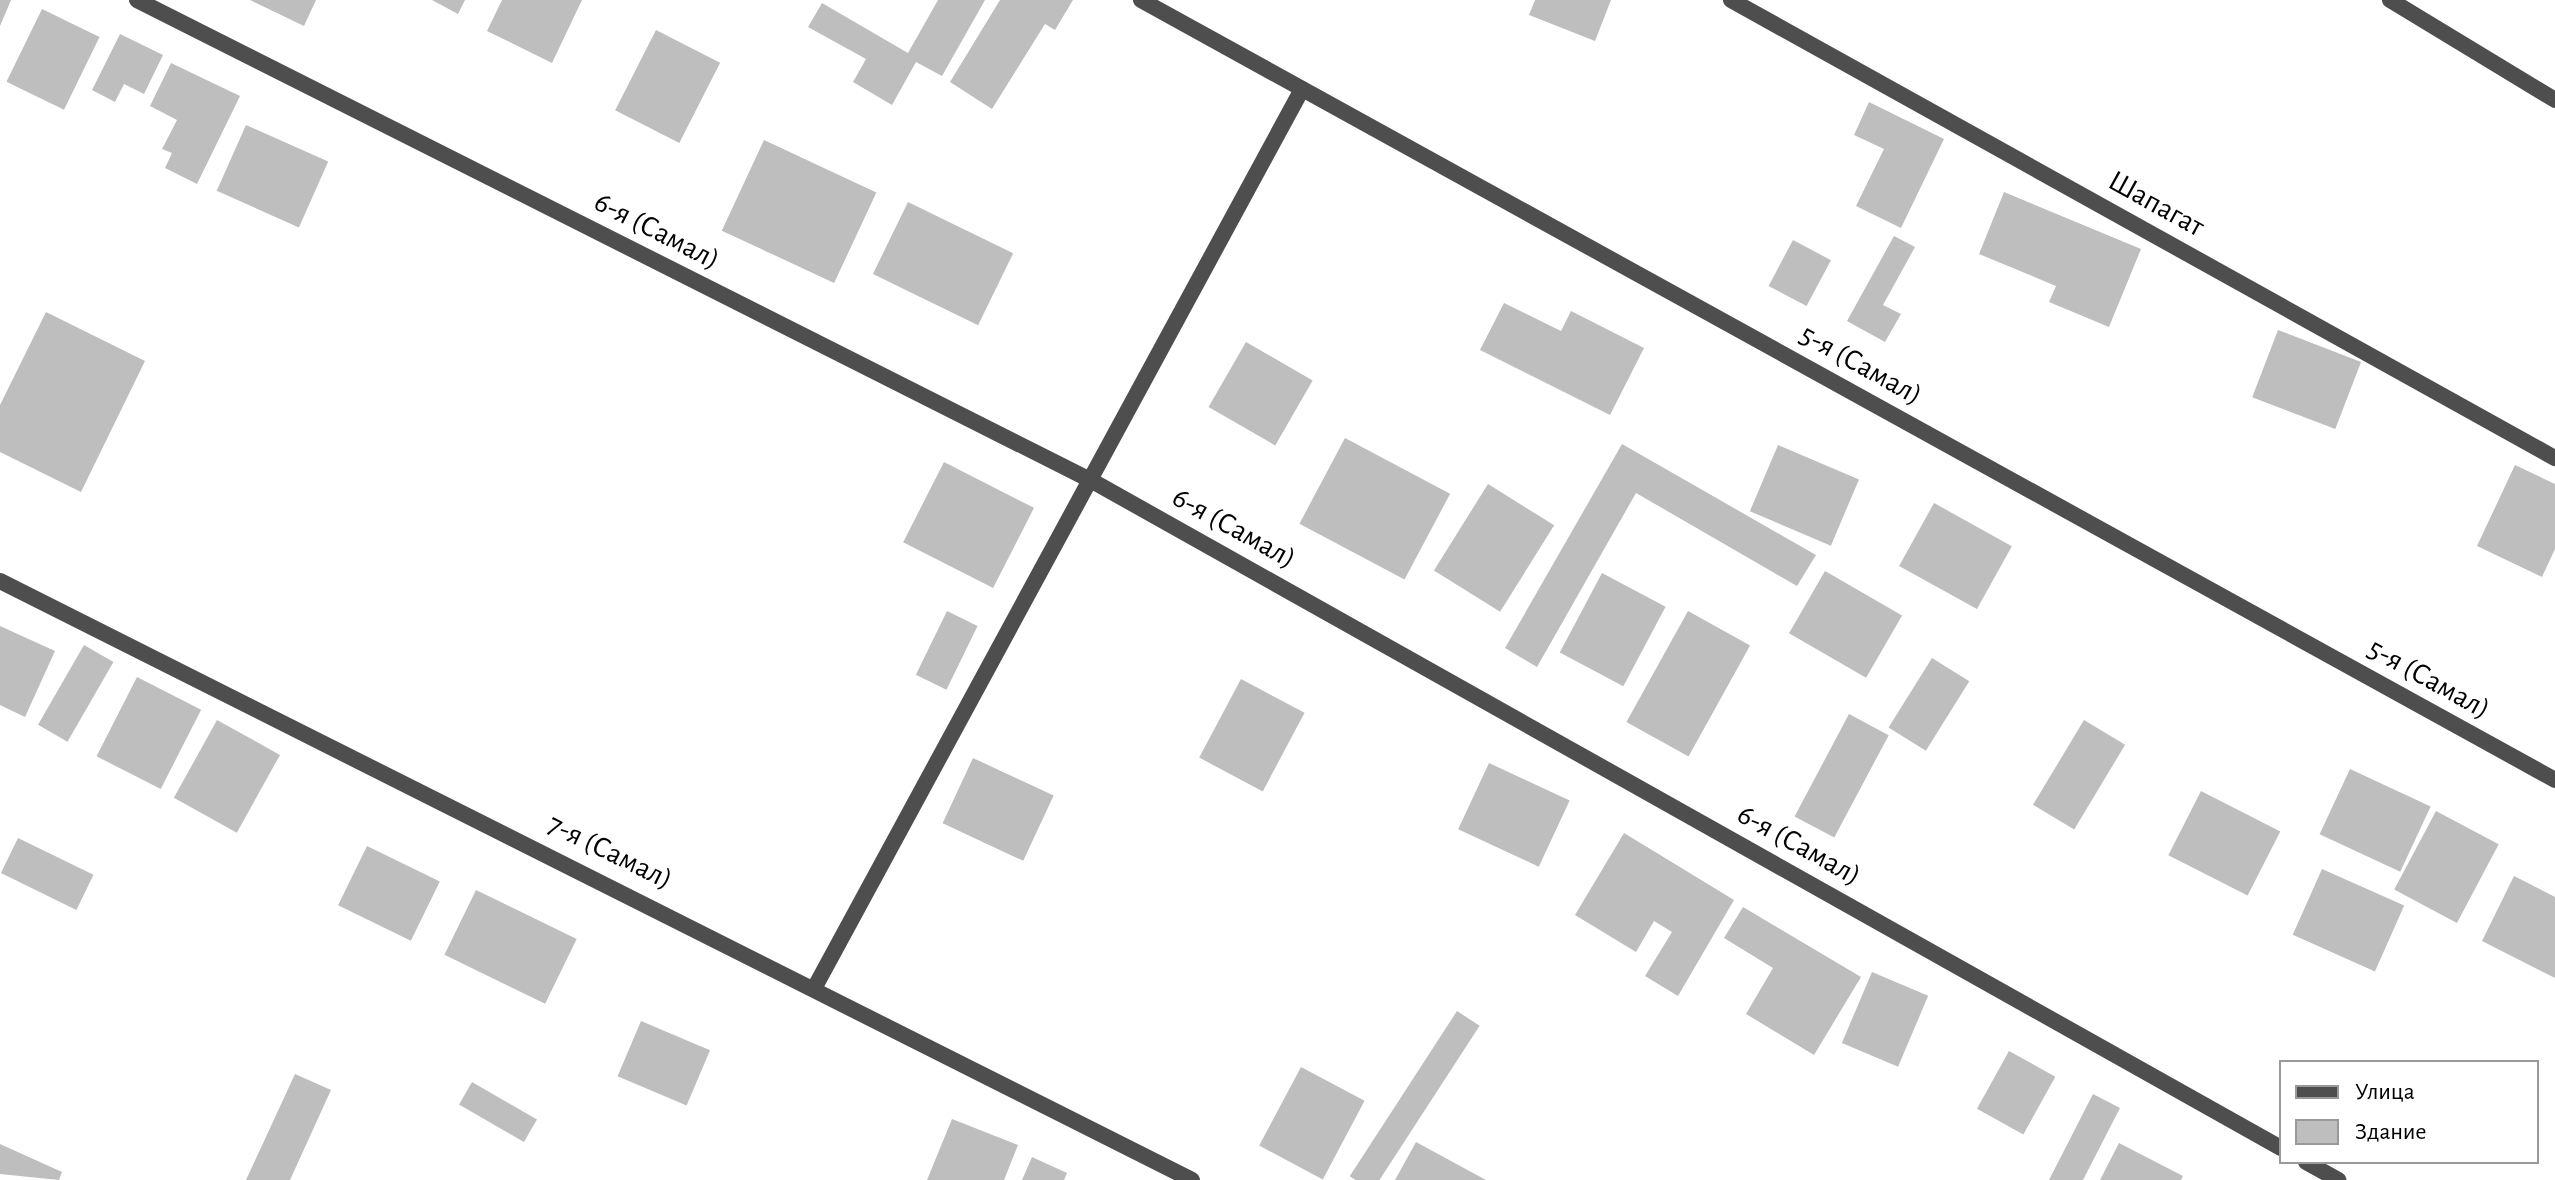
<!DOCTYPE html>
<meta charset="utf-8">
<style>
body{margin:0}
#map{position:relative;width:2555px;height:1180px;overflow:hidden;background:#fff;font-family:"Alegreya Sans",sans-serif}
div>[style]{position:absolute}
.building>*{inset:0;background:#bebebe;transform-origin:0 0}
.street>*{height:16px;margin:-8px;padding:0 8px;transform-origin:8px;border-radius:8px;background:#4e4e4e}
span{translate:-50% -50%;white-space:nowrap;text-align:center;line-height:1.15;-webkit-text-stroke:7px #fff;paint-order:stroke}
.street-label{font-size:30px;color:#000}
.legend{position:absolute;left:2279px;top:1060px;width:260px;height:104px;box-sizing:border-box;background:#fff;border:2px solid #999;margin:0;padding:10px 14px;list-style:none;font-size:24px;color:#000}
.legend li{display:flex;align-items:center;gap:16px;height:40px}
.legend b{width:40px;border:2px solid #999}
</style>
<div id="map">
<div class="building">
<i style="clip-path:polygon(0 0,11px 0,0 26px)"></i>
<i style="clip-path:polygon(250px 0,316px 0,304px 26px)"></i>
<i style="clip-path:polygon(432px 0,465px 0,458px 14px)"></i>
<i style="clip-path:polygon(502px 0,582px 0,552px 63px,487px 31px)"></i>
<i style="clip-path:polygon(938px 0,985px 0,942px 76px,916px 62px,892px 105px,853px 82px,866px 59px,808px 27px,822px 3px,908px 53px)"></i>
<i style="clip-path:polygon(1000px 0,1073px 0,1055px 30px,1045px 24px,992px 109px,950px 82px)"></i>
<i style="clip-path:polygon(1535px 0,1611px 0,1595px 41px,1529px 15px)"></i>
<i style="left:42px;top:9px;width:64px;height:81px;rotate:26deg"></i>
<i style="left:656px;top:30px;width:72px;height:90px;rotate:27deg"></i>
<i style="clip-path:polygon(120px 34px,163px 55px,144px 94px,124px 84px,115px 102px,92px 90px)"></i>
<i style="clip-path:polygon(171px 63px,240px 96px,197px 184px,165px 168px,172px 153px,162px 149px,177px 120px,150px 106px)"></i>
<i style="clip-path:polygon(1869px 102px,1944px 139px,1901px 228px,1856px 206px,1884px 149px,1854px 135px)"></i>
<i style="left:246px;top:125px;width:90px;height:72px;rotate:24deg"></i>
<i style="left:764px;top:140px;width:124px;height:100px;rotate:25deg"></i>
<i style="clip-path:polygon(2004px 192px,2141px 249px,2109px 327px,2049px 302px,2056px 286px,1979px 254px)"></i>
<i style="left:908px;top:202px;width:117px;height:80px;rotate:26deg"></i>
<i style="clip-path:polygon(1894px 236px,1915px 247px,1883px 305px,1901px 314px,1885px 342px,1847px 321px)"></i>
<i style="left:1793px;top:240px;width:43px;height:52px;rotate:28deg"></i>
<i style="clip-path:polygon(1504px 303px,1561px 331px,1571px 311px,1644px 348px,1610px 415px,1480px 350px)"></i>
<i style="clip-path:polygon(46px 312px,145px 361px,81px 492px,0 452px,0 405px)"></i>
<i style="left:2278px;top:330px;width:89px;height:72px;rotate:21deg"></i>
<i style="left:1246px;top:342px;width:77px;height:75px;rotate:30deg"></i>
<i style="left:1345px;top:438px;width:119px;height:97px;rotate:28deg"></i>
<i style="clip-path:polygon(1622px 444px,1816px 555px,1797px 586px,1636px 493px,1537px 667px,1505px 648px)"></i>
<i style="left:1778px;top:445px;width:88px;height:72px;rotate:23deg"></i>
<i style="left:944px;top:462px;width:101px;height:90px;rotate:27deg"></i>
<i style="clip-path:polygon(2515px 465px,2555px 484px,2555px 549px,2542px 577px,2477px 546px)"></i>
<i style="left:1488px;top:484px;width:78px;height:102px;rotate:32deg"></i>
<i style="left:1934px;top:503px;width:89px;height:72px;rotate:29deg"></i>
<i style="left:1825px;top:571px;width:89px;height:72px;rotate:30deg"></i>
<i style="left:1602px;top:573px;width:72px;height:90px;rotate:28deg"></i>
<i style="left:947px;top:611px;width:34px;height:71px;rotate:26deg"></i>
<i style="left:1688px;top:611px;width:71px;height:127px;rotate:29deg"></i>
<i style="clip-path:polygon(0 626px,55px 651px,25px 717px,0 705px)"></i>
<i style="left:84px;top:645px;width:34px;height:92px;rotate:30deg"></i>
<i style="left:1932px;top:658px;width:44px;height:82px;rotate:32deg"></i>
<i style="left:137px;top:677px;width:72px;height:89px;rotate:27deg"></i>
<i style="left:1241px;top:679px;width:72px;height:89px;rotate:28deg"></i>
<i style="left:1849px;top:714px;width:45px;height:116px;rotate:28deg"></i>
<i style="left:217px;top:720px;width:72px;height:89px;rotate:29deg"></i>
<i style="left:2084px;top:720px;width:48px;height:99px;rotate:31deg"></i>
<i style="left:973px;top:758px;width:89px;height:72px;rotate:25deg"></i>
<i style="left:1489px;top:763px;width:89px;height:73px;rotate:25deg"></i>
<i style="left:2350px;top:769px;width:89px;height:72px;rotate:25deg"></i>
<i style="left:2201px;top:791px;width:89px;height:72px;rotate:27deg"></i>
<i style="left:2436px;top:811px;width:71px;height:89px;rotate:28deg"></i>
<i style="clip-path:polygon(1624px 833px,1734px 900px,1678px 996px,1645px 976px,1672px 932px,1654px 921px,1636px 952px,1575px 915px)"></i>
<i style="left:18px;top:838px;width:84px;height:39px;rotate:26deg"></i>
<i style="left:367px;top:846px;width:81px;height:66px;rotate:26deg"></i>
<i style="left:2322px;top:869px;width:90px;height:72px;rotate:24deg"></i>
<i style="clip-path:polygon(2514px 876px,2555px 897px,2555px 978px,2482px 941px)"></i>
<i style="left:476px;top:890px;width:112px;height:72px;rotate:26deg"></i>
<i style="clip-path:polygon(1743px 907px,1861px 977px,1814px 1055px,1746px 1014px,1773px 968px,1724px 938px)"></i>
<i style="left:1872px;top:972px;width:61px;height:77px;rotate:23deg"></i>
<i style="left:1457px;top:1011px;width:27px;height:197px;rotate:33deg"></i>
<i style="left:641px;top:1021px;width:75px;height:60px;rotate:23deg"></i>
<i style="left:2009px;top:1051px;width:53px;height:66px;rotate:29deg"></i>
<i style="left:1301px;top:1067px;width:72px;height:89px;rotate:28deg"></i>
<i style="clip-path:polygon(295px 1074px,331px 1090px,290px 1180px,246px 1180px)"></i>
<i style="left:472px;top:1082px;width:75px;height:26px;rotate:30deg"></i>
<i style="clip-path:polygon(2093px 1094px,2120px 1108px,2083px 1180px,2049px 1180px)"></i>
<i style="clip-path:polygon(952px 1119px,1018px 1145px,1004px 1180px,927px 1180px)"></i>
<i style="clip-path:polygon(1416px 1142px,1486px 1180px,1395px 1180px)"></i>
<i style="clip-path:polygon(2119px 1143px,2183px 1176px,2181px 1180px,2100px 1180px)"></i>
<i style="clip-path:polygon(0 1144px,62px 1172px,59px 1180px,0 1174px)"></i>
<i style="clip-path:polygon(1032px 1157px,1067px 1173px,1064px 1180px,1022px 1180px)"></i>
</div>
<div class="street">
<i style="left:137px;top:0;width:1072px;rotate:26.73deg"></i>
<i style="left:1094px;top:482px;width:1361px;rotate:29.3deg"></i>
<i style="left:1141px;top:0;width:1615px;rotate:28.88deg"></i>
<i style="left:1731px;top:0;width:943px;rotate:29.07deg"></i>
<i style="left:2390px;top:0;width:193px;rotate:31.2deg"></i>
<i style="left:0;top:581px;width:1334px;rotate:26.68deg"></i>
<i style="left:816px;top:985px;width:1019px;rotate:-61.52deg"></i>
<i style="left:2306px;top:1162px;width:37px;rotate:29deg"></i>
</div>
<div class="street-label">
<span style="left:2156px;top:204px;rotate:29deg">Шапагат</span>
<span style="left:657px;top:231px;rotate:27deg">6-я (Самал)</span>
<span style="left:1861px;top:365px;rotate:29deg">5-я (Самал)</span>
<span style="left:1234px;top:528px;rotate:29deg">6-я (Самал)</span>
<span style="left:2429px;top:679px;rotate:29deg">5-я (Самал)</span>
<span style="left:1799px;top:845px;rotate:29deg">6-я (Самал)</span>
<span style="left:610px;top:852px;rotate:26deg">7-я (Самал)</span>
</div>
<ul class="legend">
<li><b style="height:10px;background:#4e4e4e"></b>Улица</li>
<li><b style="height:22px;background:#bebebe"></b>Здание</li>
</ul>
</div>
